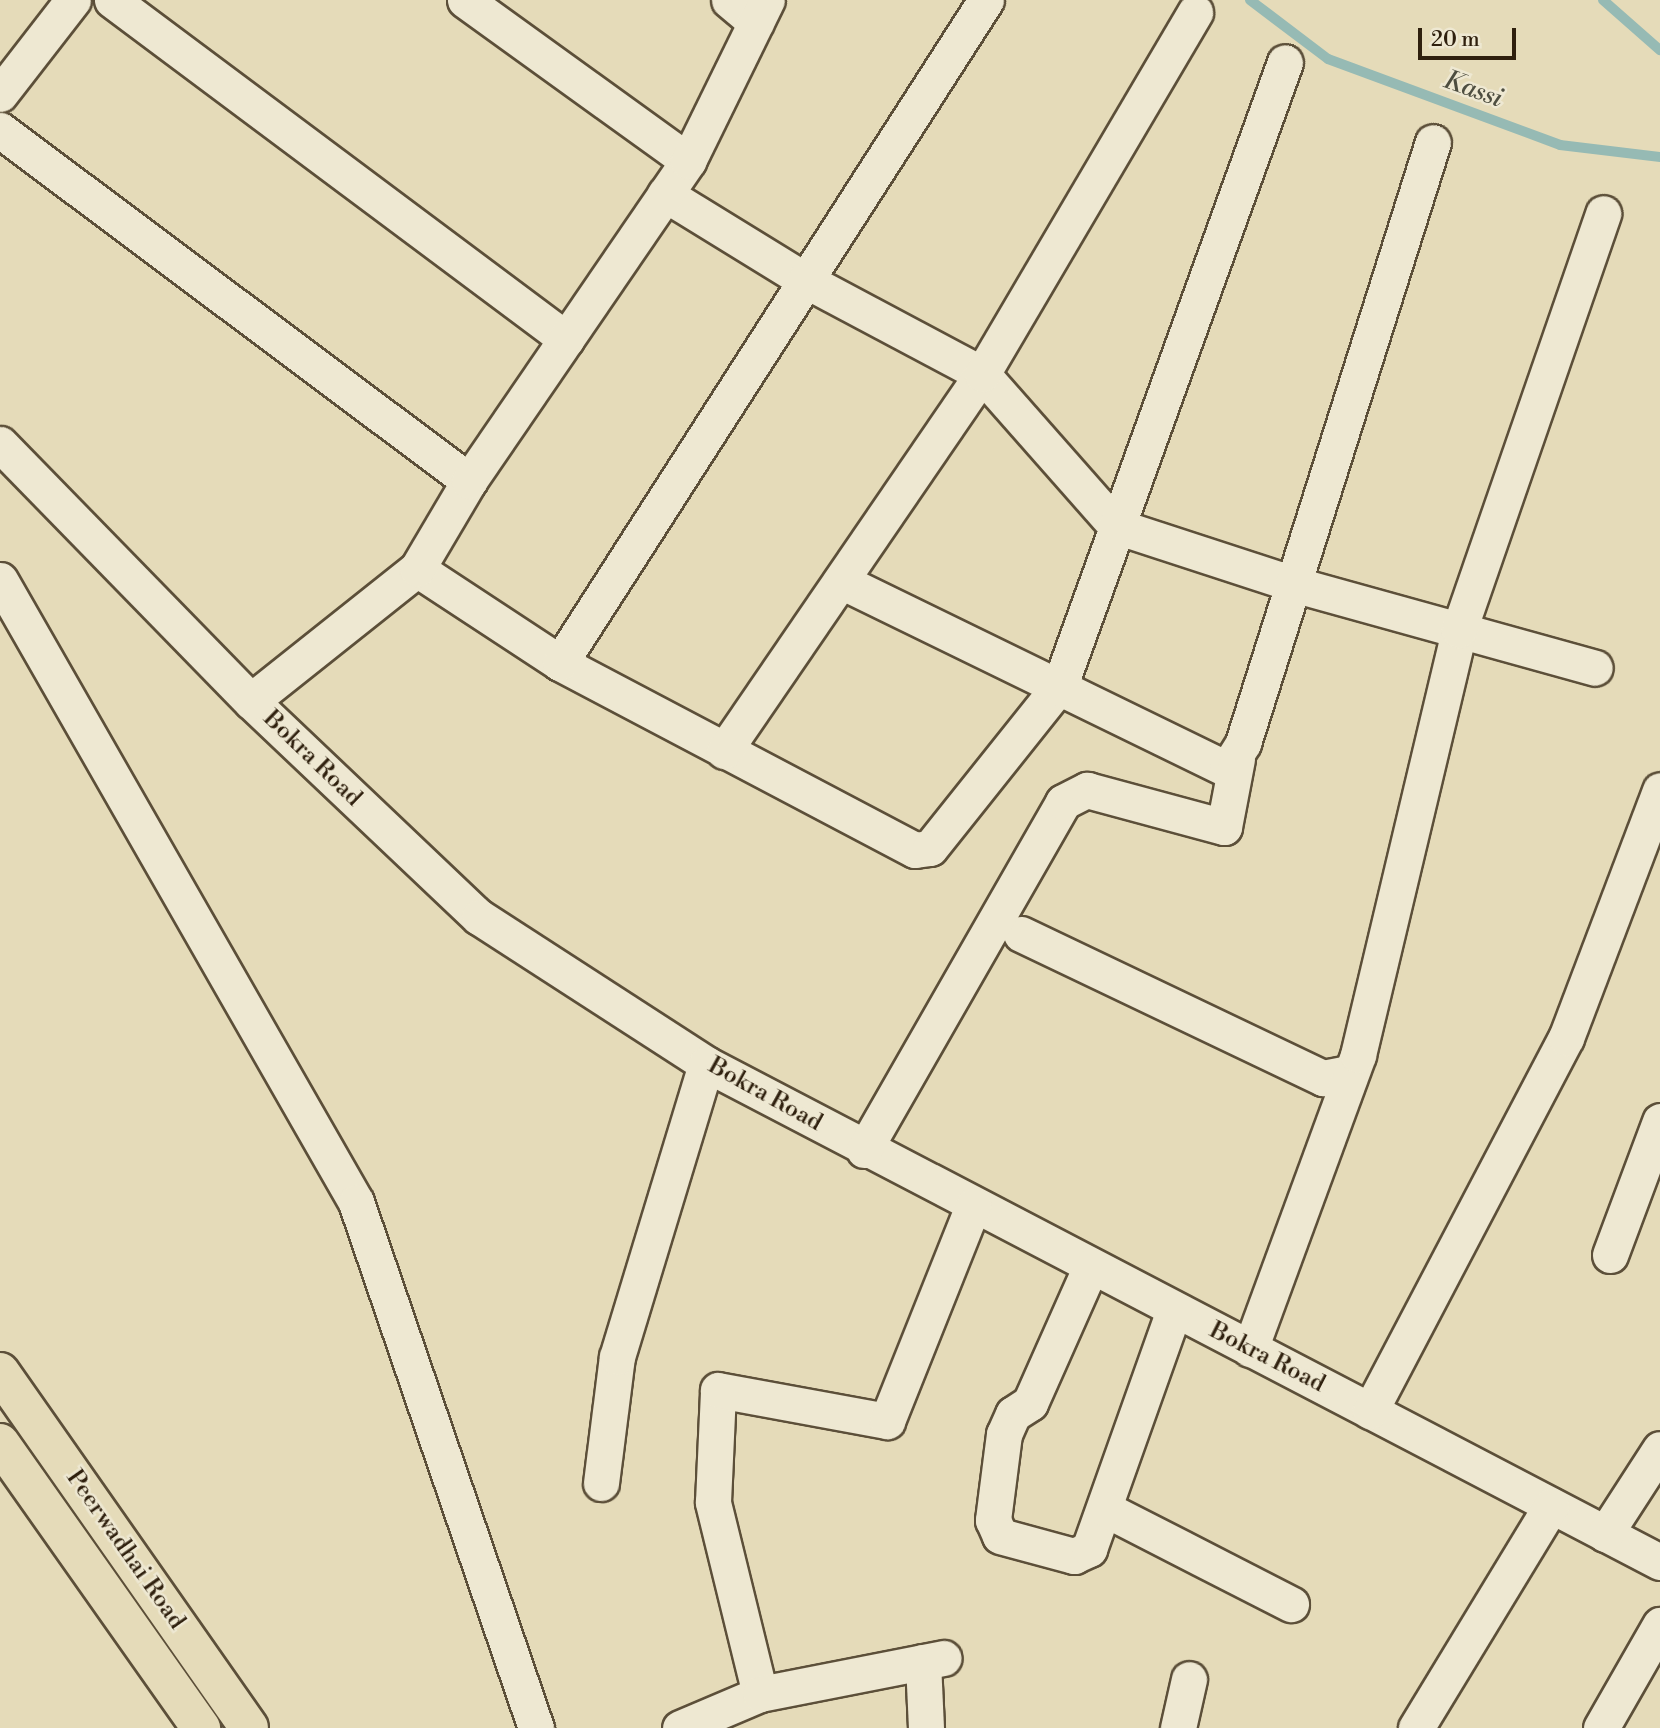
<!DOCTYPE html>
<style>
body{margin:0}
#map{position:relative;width:1660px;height:1728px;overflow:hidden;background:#e5dbb9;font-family:"Libre Bodoni",serif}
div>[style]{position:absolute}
.stream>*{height:10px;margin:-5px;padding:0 5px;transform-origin:5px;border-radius:5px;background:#96bab4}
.roads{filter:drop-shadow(2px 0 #5c4f39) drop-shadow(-2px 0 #5c4f39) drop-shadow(0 2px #5c4f39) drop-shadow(0 -2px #5c4f39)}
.minor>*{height:35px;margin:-17.5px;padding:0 17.5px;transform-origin:17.5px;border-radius:17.5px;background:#eee8d2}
.major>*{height:38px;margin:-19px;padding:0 19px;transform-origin:19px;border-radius:19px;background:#e5dbb9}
span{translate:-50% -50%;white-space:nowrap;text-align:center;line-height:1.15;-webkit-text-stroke:5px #eee8d2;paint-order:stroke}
.street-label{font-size:24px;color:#2f200e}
.water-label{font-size:26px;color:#4e4e40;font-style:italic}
.scale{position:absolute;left:1418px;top:28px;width:98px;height:32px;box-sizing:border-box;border:4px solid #2f200e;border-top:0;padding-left:9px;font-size:21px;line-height:24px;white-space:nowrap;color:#2f200e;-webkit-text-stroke:5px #eee8d2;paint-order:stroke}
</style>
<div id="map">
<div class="stream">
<i style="left:1250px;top:0;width:98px;rotate:37.1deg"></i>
<i style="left:1328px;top:59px;width:247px;rotate:20.3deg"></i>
<i style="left:1560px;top:145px;width:101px;rotate:6.8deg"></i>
<i style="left:1603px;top:0;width:76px;rotate:41.3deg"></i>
</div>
<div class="roads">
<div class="minor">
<i style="left:112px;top:0;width:567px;rotate:36.75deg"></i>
<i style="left:465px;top:0;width:275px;rotate:35.8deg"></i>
<i style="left:729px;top:0;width:35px;rotate:40deg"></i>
<i style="left:0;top:94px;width:119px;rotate:-52.2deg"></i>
<i style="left:0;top:130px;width:586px;rotate:36.81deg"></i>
<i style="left:665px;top:194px;width:164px;rotate:31.6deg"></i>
<i style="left:805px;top:280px;width:200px;rotate:28deg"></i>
<i style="left:982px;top:374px;width:203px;rotate:48.6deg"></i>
<i style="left:1116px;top:526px;width:186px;rotate:18.1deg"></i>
<i style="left:1293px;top:584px;width:313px;rotate:15.5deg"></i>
<i style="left:0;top:444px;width:359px;rotate:45.7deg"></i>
<i style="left:251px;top:701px;width:314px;rotate:43.5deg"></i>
<i style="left:479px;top:917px;width:270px;rotate:32.9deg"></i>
<i style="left:706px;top:1064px;width:1076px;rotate:27.57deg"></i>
<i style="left:417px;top:569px;width:171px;rotate:33.3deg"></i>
<i style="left:560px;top:663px;width:401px;rotate:27.8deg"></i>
<i style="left:915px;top:850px;width:15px;rotate:-8deg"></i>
<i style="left:930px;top:848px;width:208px;rotate:-51.4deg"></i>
<i style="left:1060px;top:685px;width:662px;rotate:-70.14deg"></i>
<i style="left:0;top:580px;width:717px;rotate:60.22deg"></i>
<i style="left:356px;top:1202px;width:556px;rotate:71.11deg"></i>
<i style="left:841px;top:581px;width:429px;rotate:26deg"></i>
<i style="left:1227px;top:769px;width:31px;rotate:-58deg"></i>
<i style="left:1243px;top:743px;width:630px;rotate:-72.46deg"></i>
<i style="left:560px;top:663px;width:788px;rotate:-57.28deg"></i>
<i style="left:251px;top:701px;width:212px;rotate:-38.5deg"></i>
<i style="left:417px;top:569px;width:102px;rotate:-59.4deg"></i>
<i style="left:469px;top:481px;width:388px;rotate:-55.6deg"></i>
<i style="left:688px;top:161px;width:179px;rotate:-63.9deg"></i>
<i style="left:724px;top:751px;width:457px;rotate:-55.6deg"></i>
<i style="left:982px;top:374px;width:420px;rotate:-59.5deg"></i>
<i style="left:1021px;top:934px;width:335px;rotate:25.5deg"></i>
<i style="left:1323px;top:1078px;width:25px;rotate:-11deg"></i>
<i style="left:864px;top:1150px;width:401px;rotate:-60.2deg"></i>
<i style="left:1063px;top:802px;width:27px;rotate:-27deg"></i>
<i style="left:1087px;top:790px;width:142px;rotate:15.1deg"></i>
<i style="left:1224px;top:827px;width:69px;rotate:-79.2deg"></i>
<i style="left:1610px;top:1255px;width:143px;rotate:-69.5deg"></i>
<i style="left:1091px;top:1266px;width:150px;rotate:114deg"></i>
<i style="left:1030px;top:1403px;width:20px;rotate:147deg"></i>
<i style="left:1013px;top:1414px;width:22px;rotate:114deg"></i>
<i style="left:1004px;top:1434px;width:87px;rotate:97.3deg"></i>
<i style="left:993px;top:1520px;width:17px;rotate:66deg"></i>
<i style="left:1000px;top:1536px;width:77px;rotate:15.1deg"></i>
<i style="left:1074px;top:1556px;width:17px;rotate:-25deg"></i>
<i style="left:1089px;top:1549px;width:254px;rotate:-70.4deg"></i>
<i style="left:1250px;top:1349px;width:313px;rotate:-69.8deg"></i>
<i style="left:1358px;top:1055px;width:437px;rotate:-76.6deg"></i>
<i style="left:1459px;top:630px;width:441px;rotate:-70.9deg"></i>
<i style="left:1370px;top:1411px;width:421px;rotate:-62.3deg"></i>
<i style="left:1566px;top:1038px;width:265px;rotate:-69.2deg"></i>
<i style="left:601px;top:1483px;width:127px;rotate:-82.8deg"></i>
<i style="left:617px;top:1357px;width:306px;rotate:-73.1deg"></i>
<i style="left:1105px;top:1509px;width:209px;rotate:27.1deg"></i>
<i style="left:1605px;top:1534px;width:101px;rotate:-57.1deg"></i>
<i style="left:923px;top:1662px;width:66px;rotate:87.4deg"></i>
<i style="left:760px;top:1694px;width:198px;rotate:-103.8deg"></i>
<i style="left:713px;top:1502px;width:112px;rotate:-87.4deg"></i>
<i style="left:718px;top:1390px;width:172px;rotate:10.4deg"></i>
<i style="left:887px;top:1421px;width:232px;rotate:-68.2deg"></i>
<i style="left:680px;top:1728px;width:87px;rotate:-23deg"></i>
<i style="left:760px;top:1694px;width:187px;rotate:-11.1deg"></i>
<i style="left:1178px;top:1728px;width:50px;rotate:-77.3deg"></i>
<i style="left:1416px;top:1728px;width:260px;rotate:-58.7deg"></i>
<i style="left:1601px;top:1728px;width:119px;rotate:-60.2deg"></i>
</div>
<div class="major">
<i style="left:0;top:1372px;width:434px;rotate:55deg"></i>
<i style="left:0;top:1443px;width:349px;rotate:54.8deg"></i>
</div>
</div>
<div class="street-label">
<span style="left:312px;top:759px;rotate:44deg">Bokra Road</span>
<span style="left:765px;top:1095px;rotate:29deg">Bokra Road</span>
<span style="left:1267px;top:1358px;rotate:27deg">Bokra Road</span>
<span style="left:125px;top:1550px;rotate:55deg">Peerwadhai Road</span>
</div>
<div class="water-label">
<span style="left:1473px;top:90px;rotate:20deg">Kassi</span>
</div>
<div class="scale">20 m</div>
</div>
